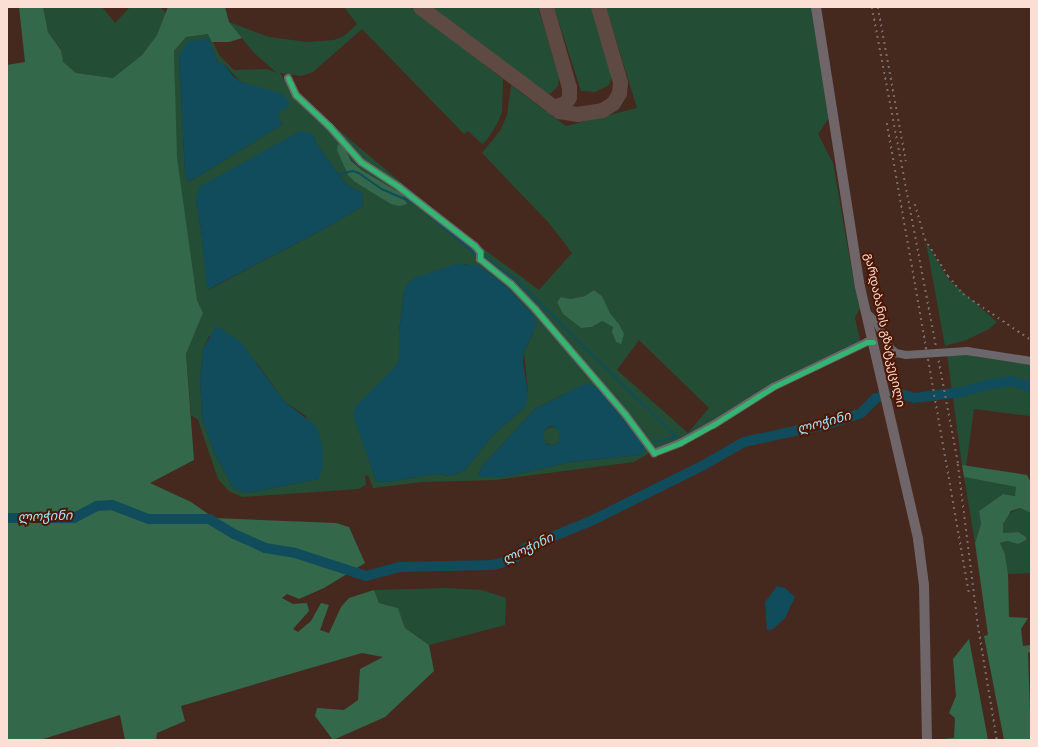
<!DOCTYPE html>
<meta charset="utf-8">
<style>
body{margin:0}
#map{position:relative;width:1038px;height:747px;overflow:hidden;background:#46291e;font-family:Poppins,"Noto Sans Georgian",sans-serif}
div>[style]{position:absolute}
.green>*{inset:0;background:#244d36}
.round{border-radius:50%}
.forest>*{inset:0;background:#33684b}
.water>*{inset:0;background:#104c5b}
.stream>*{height:1.5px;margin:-0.75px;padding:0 0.75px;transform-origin:0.75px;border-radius:0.75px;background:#104c5b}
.river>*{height:10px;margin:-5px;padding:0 5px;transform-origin:5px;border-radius:5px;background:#104c5b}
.taxiway>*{height:15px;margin:-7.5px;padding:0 7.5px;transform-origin:7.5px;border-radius:7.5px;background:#5e4a42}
.minor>*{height:8px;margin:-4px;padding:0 4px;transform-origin:4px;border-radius:4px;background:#6b676d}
.major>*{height:10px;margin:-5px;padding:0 5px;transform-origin:5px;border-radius:5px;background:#706569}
.rail>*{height:1.5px;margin-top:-0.75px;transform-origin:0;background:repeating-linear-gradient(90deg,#776a67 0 2px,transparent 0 6px)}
.cycleway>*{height:5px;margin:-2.5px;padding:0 2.5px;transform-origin:2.5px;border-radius:2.5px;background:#33b770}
span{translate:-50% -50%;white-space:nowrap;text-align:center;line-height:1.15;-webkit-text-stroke:4px #4c1602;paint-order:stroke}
.street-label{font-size:12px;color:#fbded4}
.water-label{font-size:13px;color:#a5e4f9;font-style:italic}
.frame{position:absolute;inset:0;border:8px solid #fbded4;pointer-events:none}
</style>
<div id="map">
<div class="green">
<i style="clip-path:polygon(43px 7px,102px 7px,115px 23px,130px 7px,160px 7px,166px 13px,157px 35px,142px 55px,113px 78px,76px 73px,62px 62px,61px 49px,48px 32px)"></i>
<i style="clip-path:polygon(evenodd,344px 7px,410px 7px,503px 79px,502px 112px,498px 122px,487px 140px,482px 144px,468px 131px,464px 134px,362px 29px,313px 72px,301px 76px,280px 73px,295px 97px,314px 118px,329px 130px,334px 126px,455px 228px,539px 290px,572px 253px,549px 223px,482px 153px,500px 131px,507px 115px,511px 85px,566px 126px,637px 108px,606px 7px,812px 7px,829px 118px,818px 134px,833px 163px,854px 283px,861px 306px,855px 318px,860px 340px,863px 341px,684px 439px,659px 449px,649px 448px,648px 454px,634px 462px,495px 480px,423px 482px,373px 488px,368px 475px,365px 476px,366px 485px,358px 489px,242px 497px,229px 491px,218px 479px,198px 420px,191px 415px,186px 354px,203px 313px,197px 300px,176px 158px,174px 51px,186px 37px,209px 34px,219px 55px,234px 70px,267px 69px,277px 73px,254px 53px,229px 22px,269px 37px,307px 42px,334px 40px,344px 36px,357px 24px,344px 7px,209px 39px,218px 63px,224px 64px,241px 82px,254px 86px,280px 110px,278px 118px,283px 124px,189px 182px,185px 172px,179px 56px,209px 39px,344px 7px,314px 135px,316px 143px,346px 184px,362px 193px,363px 206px,326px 228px,208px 290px,201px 229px,196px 201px,314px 135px,344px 7px,338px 144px,344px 146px,351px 160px,363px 171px,402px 194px,373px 192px,355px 182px,338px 144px,344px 7px,465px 264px,484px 269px,508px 288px,532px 314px,533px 333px,524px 352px,528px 393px,524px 408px,493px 435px,465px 470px,451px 476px,436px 474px,388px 482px,376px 481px,353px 414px,395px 367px,399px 359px,399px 332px,404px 291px,465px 264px,344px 7px,594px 290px,602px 296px,610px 313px,619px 324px,612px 332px,613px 327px,602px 321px,592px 327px,581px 328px,563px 314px,557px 302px,561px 297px,571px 299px,585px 296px,594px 290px,344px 7px,209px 336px,257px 363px,285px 402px,306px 416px,319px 479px,247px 493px,233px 488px,215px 454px,202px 419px,200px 379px,203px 349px,209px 336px,344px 7px,639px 340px,709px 408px,688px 433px,617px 370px,639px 340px,344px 7px,590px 384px,641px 455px,571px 462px,505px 477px,478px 477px,482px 466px,535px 409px,562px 395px,590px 384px)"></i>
<i style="clip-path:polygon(430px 7px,538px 7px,559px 77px,558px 86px,550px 94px,533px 88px)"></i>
<i style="clip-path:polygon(554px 7px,591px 7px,612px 77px,609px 85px,595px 92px,581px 91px)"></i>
<i style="clip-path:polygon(926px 242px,949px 280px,997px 322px,989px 329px,966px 340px,945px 346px)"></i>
<i style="clip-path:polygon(956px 353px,1031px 365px,1031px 416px,974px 409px,966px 467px,962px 465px,947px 354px)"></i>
<i class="round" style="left:543px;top:427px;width:18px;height:18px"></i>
<i style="clip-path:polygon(964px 477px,1016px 487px,1016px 496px,1003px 494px,979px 511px,981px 524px,975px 543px)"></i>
<i style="clip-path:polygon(1020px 508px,1031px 513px,1031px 573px,1008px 574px,1005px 554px,1000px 543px,1007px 541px,1018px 544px,1018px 532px,1003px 533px,1003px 524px,1007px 515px)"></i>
<i style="clip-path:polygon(446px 588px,482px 590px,506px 598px,505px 625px,429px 645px,405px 628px,398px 608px,379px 603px,374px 590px)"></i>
</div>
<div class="forest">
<i style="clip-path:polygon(19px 7px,43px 7px,48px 32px,61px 50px,63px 62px,76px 73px,113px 78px,142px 55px,157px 35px,168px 7px,225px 7px,229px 22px,242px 38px,229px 42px,212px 42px,208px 34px,186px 37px,174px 51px,177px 158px,197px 300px,203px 313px,186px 354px,194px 460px,150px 483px,191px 502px,214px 518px,336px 523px,349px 527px,365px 563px,324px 588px,299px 599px,287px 594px,282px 598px,293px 604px,307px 603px,309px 611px,293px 629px,298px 632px,311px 621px,321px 603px,329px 605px,320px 630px,329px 633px,341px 607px,349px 598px,374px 590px,379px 603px,398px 608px,405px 628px,429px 645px,434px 671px,385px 717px,333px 740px,315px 716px,317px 708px,344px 710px,358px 700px,360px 669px,383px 657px,362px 653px,181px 706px,185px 721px,157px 733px,156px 740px,125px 740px,120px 715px,40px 740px,7px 740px,7px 65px,25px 62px)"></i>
<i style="clip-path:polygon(338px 144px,344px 146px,351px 161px,363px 171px,402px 194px,407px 204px,400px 206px,391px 204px,355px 182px,348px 175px,337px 150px)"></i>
<i style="clip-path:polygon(594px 290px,602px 296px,610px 313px,619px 324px,624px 334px,621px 344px,616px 342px,612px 332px,613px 327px,602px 321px,592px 327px,581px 328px,563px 314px,557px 302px,561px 297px,571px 299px,585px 296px)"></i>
<i style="clip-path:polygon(962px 465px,1027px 475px,1031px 483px,1031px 513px,1020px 508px,1011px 511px,1003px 524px,1003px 533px,1018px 532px,1026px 537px,1026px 540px,1018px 544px,1007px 541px,1000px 543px,1005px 554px,1008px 574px,1009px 617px,1028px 618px,1021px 629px,1023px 646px,1031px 645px,1031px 652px,1028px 653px,1031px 740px,1004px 740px,984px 636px,988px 635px,975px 543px,981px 524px,979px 511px,1003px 494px,1015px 496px,1016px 487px,964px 477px)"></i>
<i style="clip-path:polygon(969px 639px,988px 740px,933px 740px,954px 738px,955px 718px,949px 713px,956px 696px,953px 659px)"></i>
</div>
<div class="water">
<i style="clip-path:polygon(209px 39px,218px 63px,224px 64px,233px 76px,241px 82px,283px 94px,290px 104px,286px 109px,280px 111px,278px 118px,283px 124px,189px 182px,185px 172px,179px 56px,188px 41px)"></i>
<i style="clip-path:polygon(300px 131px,314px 135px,316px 143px,346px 184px,362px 193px,363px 206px,326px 228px,207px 290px,201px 229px,196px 201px,199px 187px)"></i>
<i style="clip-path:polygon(456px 264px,475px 265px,484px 269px,508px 288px,532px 314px,537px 323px,524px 352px,523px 362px,528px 393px,527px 402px,524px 408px,493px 435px,465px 470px,451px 476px,436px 474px,388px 482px,376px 481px,353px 415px,355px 407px,395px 367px,399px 359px,399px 332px,404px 291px,407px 284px,414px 278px)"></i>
<i style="clip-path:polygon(216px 326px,240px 341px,285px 402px,316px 426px,322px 444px,323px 466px,319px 479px,247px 493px,233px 488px,215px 454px,202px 419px,200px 379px,203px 349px)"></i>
<i style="clip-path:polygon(evenodd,590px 384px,599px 389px,644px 445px,644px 452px,641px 455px,571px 462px,505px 477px,478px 477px,482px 466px,535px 409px,582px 385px,590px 384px,550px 426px,555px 427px,560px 434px,559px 442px,554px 445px,548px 445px,543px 438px,545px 430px,550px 426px)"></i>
<i style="clip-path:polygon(777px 586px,785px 588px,795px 597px,785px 618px,773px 629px,767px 630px,765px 602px)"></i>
</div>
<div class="stream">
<i style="left:340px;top:174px;width:13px;rotate:-13deg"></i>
<i style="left:353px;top:171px;width:6px;rotate:18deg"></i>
<i style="left:359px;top:173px;width:28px;rotate:35deg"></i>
<i style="left:382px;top:189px;width:35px;rotate:24deg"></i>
<i style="left:434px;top:219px;width:55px;rotate:39.8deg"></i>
<i style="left:484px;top:257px;width:40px;rotate:34.9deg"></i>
<i style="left:517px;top:280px;width:223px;rotate:44.6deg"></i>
<i style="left:676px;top:437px;width:25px;rotate:164deg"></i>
</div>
<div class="river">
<i style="left:7px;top:518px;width:67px"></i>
<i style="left:74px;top:518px;width:26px;rotate:-28deg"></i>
<i style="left:97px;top:506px;width:15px;rotate:-4deg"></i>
<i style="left:112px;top:505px;width:40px;rotate:21deg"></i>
<i style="left:149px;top:519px;width:60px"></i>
<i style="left:209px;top:519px;width:29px;rotate:31deg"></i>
<i style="left:234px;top:534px;width:34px;rotate:24deg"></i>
<i style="left:265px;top:548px;width:30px;rotate:9deg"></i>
<i style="left:295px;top:553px;width:75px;rotate:17.9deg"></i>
<i style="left:366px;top:576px;width:35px;rotate:-15deg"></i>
<i style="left:400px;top:567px;width:93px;rotate:-1.2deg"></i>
<i style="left:493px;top:565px;width:22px;rotate:-16deg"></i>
<i style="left:514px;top:559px;width:16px;rotate:-45deg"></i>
<i style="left:525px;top:548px;width:74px;rotate:-22.4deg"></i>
<i style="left:593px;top:520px;width:122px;rotate:-26.4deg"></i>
<i style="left:702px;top:466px;width:48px;rotate:-29.7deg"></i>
<i style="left:744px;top:442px;width:86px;rotate:-12.1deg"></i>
<i style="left:828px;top:424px;width:35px;rotate:-18deg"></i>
<i style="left:861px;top:413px;width:21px;rotate:-45deg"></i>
<i style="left:876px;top:398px;width:23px;rotate:-13deg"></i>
<i style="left:898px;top:393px;width:17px;rotate:17deg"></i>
<i style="left:914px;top:398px;width:48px;rotate:-7.1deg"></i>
<i style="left:962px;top:392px;width:25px;rotate:-16deg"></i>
<i style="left:986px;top:385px;width:25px;rotate:-9deg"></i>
<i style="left:1011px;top:381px;width:21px;rotate:17deg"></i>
</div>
<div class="taxiway">
<i style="left:420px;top:7px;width:174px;rotate:36.8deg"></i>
<i style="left:559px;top:111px;width:18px;rotate:9deg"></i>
<i style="left:577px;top:114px;width:25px;rotate:-9deg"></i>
<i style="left:602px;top:110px;width:13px;rotate:-32deg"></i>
<i style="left:613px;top:103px;width:12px;rotate:-59deg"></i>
<i style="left:619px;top:93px;width:11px;rotate:-85deg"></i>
<i style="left:620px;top:82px;width:78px;rotate:-106.3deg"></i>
<i style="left:546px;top:7px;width:83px;rotate:74deg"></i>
<i style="left:569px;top:87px;width:10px;rotate:90deg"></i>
<i style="left:569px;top:97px;width:7px;rotate:124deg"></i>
<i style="left:565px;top:103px;width:13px;rotate:162deg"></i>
</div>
<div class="minor">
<i style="left:288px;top:78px;width:19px;rotate:65deg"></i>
<i style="left:296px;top:95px;width:45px;rotate:43.2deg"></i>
<i style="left:329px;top:126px;width:48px;rotate:48.4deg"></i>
<i style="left:361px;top:162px;width:45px;rotate:33.3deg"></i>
<i style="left:399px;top:187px;width:96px;rotate:37.8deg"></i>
<i style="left:475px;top:246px;width:8px;rotate:50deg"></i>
<i style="left:480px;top:252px;width:7px;rotate:90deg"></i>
<i style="left:480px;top:259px;width:40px;rotate:39deg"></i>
<i style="left:511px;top:284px;width:35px;rotate:46deg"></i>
<i style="left:535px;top:309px;width:138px;rotate:49.4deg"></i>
<i style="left:625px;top:414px;width:49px;rotate:53.4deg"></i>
<i style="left:654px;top:453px;width:28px;rotate:-21deg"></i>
<i style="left:680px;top:443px;width:38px;rotate:-29deg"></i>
<i style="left:713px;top:425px;width:71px;rotate:-32.3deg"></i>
<i style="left:773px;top:387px;width:104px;rotate:-25.6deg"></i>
<i style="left:867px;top:342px;width:6px"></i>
<i style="left:866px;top:312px;width:16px;rotate:45deg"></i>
<i style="left:877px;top:323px;width:25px;rotate:64deg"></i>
<i style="left:888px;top:346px;width:11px;rotate:41deg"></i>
<i style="left:896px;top:353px;width:10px;rotate:11deg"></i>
<i style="left:906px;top:355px;width:61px;rotate:-3.8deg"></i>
<i style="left:967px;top:351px;width:65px;rotate:8.9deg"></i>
</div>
<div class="major">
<i style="left:816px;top:7px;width:283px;rotate:81.1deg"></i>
<i style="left:860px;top:287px;width:259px;rotate:77deg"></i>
<i style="left:918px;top:539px;width:46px;rotate:82.6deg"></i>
<i style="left:924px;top:585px;width:155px;rotate:88.9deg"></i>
</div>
<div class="rail">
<i style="left:872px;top:7px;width:465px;rotate:79.3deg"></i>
<i style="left:958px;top:464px;width:162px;rotate:82.9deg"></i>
<i style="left:978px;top:625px;width:117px;rotate:80.6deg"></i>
<i style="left:878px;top:7px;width:157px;rotate:79.7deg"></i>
<i style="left:887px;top:123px;width:478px;rotate:80.1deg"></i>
<i style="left:915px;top:204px;width:36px;rotate:74deg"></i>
<i style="left:925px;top:239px;width:44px;rotate:58.1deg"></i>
<i style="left:948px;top:276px;width:23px;rotate:50deg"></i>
<i style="left:963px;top:294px;width:82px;rotate:34.1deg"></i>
</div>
<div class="cycleway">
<i style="left:288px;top:78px;width:19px;rotate:65deg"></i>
<i style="left:296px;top:95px;width:45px;rotate:43.2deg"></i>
<i style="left:329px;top:126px;width:48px;rotate:48.4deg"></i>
<i style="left:361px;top:162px;width:45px;rotate:33.3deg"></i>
<i style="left:399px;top:187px;width:96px;rotate:37.8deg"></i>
<i style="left:475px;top:246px;width:8px;rotate:50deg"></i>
<i style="left:480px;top:252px;width:7px;rotate:90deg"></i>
<i style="left:480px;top:259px;width:40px;rotate:39deg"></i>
<i style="left:511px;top:284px;width:35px;rotate:46deg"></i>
<i style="left:535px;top:309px;width:138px;rotate:49.4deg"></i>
<i style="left:625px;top:414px;width:49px;rotate:53.4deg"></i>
<i style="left:654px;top:453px;width:28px;rotate:-21deg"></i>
<i style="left:680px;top:443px;width:38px;rotate:-29deg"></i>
<i style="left:713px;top:425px;width:71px;rotate:-32.3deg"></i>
<i style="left:773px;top:387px;width:104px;rotate:-25.6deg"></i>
<i style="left:867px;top:342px;width:6px"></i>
</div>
<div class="street-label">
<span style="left:885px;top:330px;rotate:78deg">გარდაბანის გზატკეცილი</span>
</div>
<div class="water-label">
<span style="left:824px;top:423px;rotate:-15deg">ლოჭინი</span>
<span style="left:45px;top:517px;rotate:-2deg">ლოჭინი</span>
<span style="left:528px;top:549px;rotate:-26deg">ლოჭინი</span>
</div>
<div class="frame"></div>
</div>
